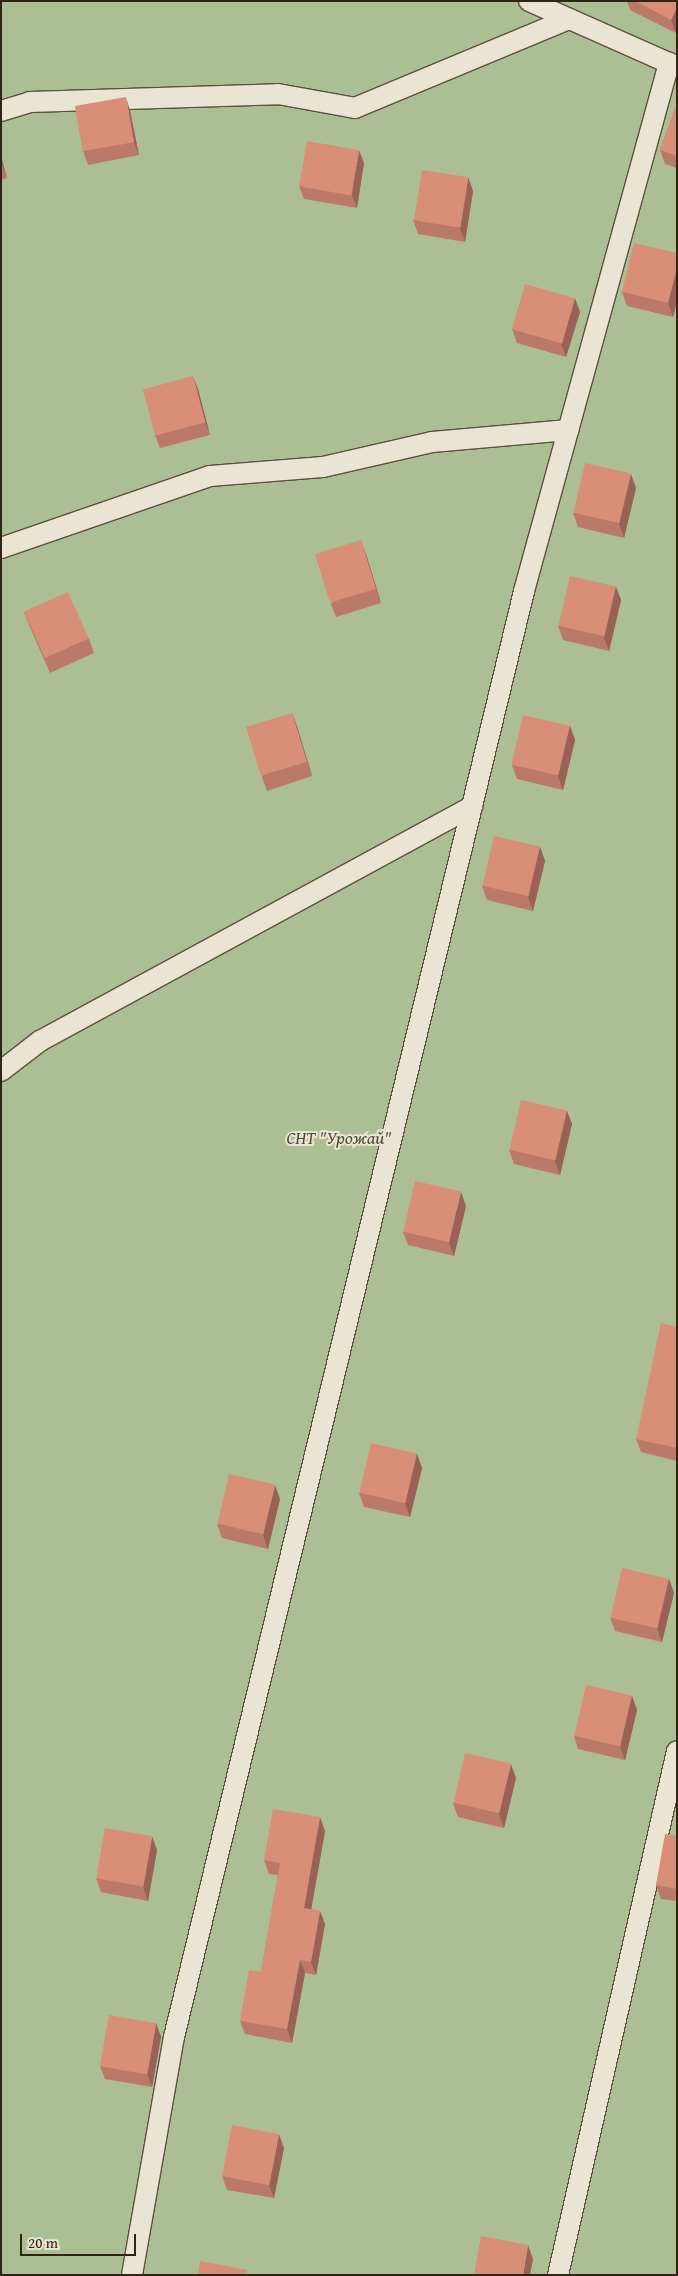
<!DOCTYPE html>
<meta charset="utf-8">
<style>
body{margin:0}
#map{position:relative;width:678px;height:2276px;overflow:hidden;background:#dfd5ba;font-family:"Gentium Book Plus",serif}
div>[style]{position:absolute}
.green>*{inset:0;background:#acbe94;transform-origin:0 0}
.roads{filter:drop-shadow(1px 0 #5b503e) drop-shadow(-1px 0 #5b503e) drop-shadow(0 1px #5b503e) drop-shadow(0 -1px #5b503e)}
.lane>*{height:20px;margin:-10px;padding:0 10px;transform-origin:10px;border-radius:10px;background:#eae4d2}
.wall>*{inset:0;background:#bb7a67}
.shaded-wall>*{inset:0;background:#986354}
.building>*{inset:0;background:#d98e78;transform-origin:0 0}
span{translate:-50% -50%;white-space:nowrap;text-align:center;line-height:1.15;-webkit-text-stroke:4px #eae4d2;paint-order:stroke}
.park-label{font-size:18px;color:#4e4a35;font-style:italic}
.frame{position:absolute;inset:0;border:2px solid #2f2415;pointer-events:none}
.scale{position:absolute;left:20px;top:2234px;width:116px;height:22px;box-sizing:border-box;border:2px solid #2f2415;border-top:0;padding-left:6px;font-size:15px;line-height:18px;white-space:nowrap;color:#2f2415;-webkit-text-stroke:4px #eae4d2;paint-order:stroke}
</style>
<div id="map">
<div class="green">
<i style="left:1px;top:1px;width:676px;height:2274px"></i>
</div>
<div class="roads">
<div class="lane">
<i style="left:529px;top:1px;width:153px;rotate:23.9deg"></i>
<i style="left:1px;top:111px;width:30px;rotate:-17deg"></i>
<i style="left:30px;top:102px;width:248px;rotate:-1.8deg"></i>
<i style="left:278px;top:94px;width:78px;rotate:10.3deg"></i>
<i style="left:355px;top:108px;width:232px;rotate:-22.6deg"></i>
<i style="left:1px;top:548px;width:221px;rotate:-19deg"></i>
<i style="left:210px;top:476px;width:113px;rotate:-4.6deg"></i>
<i style="left:323px;top:467px;width:112px;rotate:-12.9deg"></i>
<i style="left:432px;top:442px;width:137px;rotate:-5deg"></i>
<i style="left:1px;top:1071px;width:49px;rotate:-37.6deg"></i>
<i style="left:40px;top:1041px;width:492px;rotate:-28.5deg"></i>
<i style="left:132px;top:2275px;width:242px;rotate:-80deg"></i>
<i style="left:174px;top:2037px;width:1488px;rotate:-76.39deg"></i>
<i style="left:524px;top:591px;width:548px;rotate:-74.64deg"></i>
<i style="left:669px;top:63px;width:9px;rotate:27deg"></i>
<i style="left:558px;top:2275px;width:537px;rotate:-77.21deg"></i>
</div>
</div>
<div class="wall">
<i style="clip-path:polygon(627px 1px,677px 1px,677px 32px,676px 33px,630px 10px)"></i>
<i style="clip-path:polygon(677px 103px,677px 168px,665px 164px,660px 150px)"></i>
<i style="clip-path:polygon(130px 111px,139px 155px,88px 165px,83px 151px)"></i>
<i style="clip-path:polygon(1px 156px,7px 178px,1px 180px)"></i>
<i style="clip-path:polygon(364px 163px,357px 208px,304px 199px,299px 186px)"></i>
<i style="clip-path:polygon(468px 177px,473px 191px,465px 242px,418px 234px,413px 220px)"></i>
<i style="clip-path:polygon(677px 253px,677px 302px,673px 317px,627px 306px,622px 292px)"></i>
<i style="clip-path:polygon(580px 312px,566px 357px,517px 343px,512px 329px)"></i>
<i style="clip-path:polygon(198px 389px,210px 435px,160px 448px,155px 435px)"></i>
<i style="clip-path:polygon(636px 488px,624px 538px,578px 527px,573px 513px)"></i>
<i style="clip-path:polygon(366px 554px,381px 603px,336px 617px,331px 604px)"></i>
<i style="clip-path:polygon(616px 587px,621px 600px,609px 651px,563px 640px,558px 626px)"></i>
<i style="clip-path:polygon(24px 612px,89px 639px,94px 653px,50px 673px,29px 625px)"></i>
<i style="clip-path:polygon(292px 713px,312px 776px,267px 791px,262px 777px)"></i>
<i style="clip-path:polygon(570px 726px,575px 740px,563px 790px,517px 779px,512px 765px)"></i>
<i style="clip-path:polygon(540px 847px,545px 861px,533px 911px,487px 900px,482px 886px)"></i>
<i style="clip-path:polygon(567px 1111px,572px 1124px,560px 1175px,514px 1164px,509px 1150px)"></i>
<i style="clip-path:polygon(466px 1206px,454px 1256px,408px 1245px,403px 1232px)"></i>
<i style="clip-path:polygon(677px 1327px,677px 1461px,641px 1452px,636px 1439px)"></i>
<i style="clip-path:polygon(417px 1454px,422px 1468px,410px 1517px,364px 1507px,359px 1493px)"></i>
<i style="clip-path:polygon(280px 1499px,268px 1549px,222px 1538px,217px 1524px)"></i>
<i style="clip-path:polygon(669px 1579px,674px 1593px,662px 1642px,615px 1631px,610px 1618px)"></i>
<i style="clip-path:polygon(632px 1696px,637px 1710px,625px 1760px,578px 1749px,574px 1736px)"></i>
<i style="clip-path:polygon(516px 1778px,504px 1828px,458px 1817px,453px 1803px)"></i>
<i style="clip-path:polygon(325px 1831px,311px 1909px,320px 1911px,325px 1924px,316px 1975px,305px 1973px,292px 2043px,245px 2034px,240px 2021px,261px 1972px,278px 1875px,269px 1874px,264px 1860px)"></i>
<i style="clip-path:polygon(677px 1836px,677px 1901px,661px 1899px,656px 1885px)"></i>
<i style="clip-path:polygon(157px 1850px,148px 1901px,101px 1892px,96px 1878px)"></i>
<i style="clip-path:polygon(156px 2023px,161px 2037px,152px 2087px,105px 2079px,100px 2066px)"></i>
<i style="clip-path:polygon(284px 2148px,274px 2198px,227px 2190px,222px 2176px)"></i>
</div>
<div class="shaded-wall">
<i style="clip-path:polygon(677px 8px,677px 32px,676px 33px,671px 20px)"></i>
<i style="clip-path:polygon(126px 97px,130px 111px,139px 155px,134px 142px)"></i>
<i style="clip-path:polygon(359px 150px,364px 163px,357px 208px,352px 195px)"></i>
<i style="clip-path:polygon(1px 156px,7px 178px,2px 165px)"></i>
<i style="clip-path:polygon(468px 177px,473px 191px,465px 242px,460px 228px)"></i>
<i style="clip-path:polygon(677px 268px,677px 302px,673px 317px,668px 303px)"></i>
<i style="clip-path:polygon(575px 298px,580px 312px,566px 357px,561px 344px)"></i>
<i style="clip-path:polygon(193px 376px,198px 389px,210px 435px,205px 422px)"></i>
<i style="clip-path:polygon(631px 474px,636px 488px,624px 538px,619px 524px)"></i>
<i style="clip-path:polygon(361px 540px,366px 554px,381px 603px,376px 589px)"></i>
<i style="clip-path:polygon(616px 587px,621px 600px,609px 651px,604px 637px)"></i>
<i style="clip-path:polygon(292px 713px,297px 726px,312px 776px,307px 762px)"></i>
<i style="clip-path:polygon(570px 726px,575px 740px,563px 790px,558px 776px)"></i>
<i style="clip-path:polygon(540px 847px,545px 861px,533px 911px,528px 897px)"></i>
<i style="clip-path:polygon(567px 1111px,572px 1124px,560px 1175px,555px 1161px)"></i>
<i style="clip-path:polygon(461px 1192px,466px 1206px,454px 1256px,449px 1243px)"></i>
<i style="clip-path:polygon(417px 1454px,422px 1468px,410px 1517px,405px 1503px)"></i>
<i style="clip-path:polygon(275px 1485px,280px 1499px,268px 1549px,263px 1535px)"></i>
<i style="clip-path:polygon(669px 1579px,674px 1593px,662px 1642px,657px 1629px)"></i>
<i style="clip-path:polygon(632px 1696px,637px 1710px,625px 1760px,620px 1746px)"></i>
<i style="clip-path:polygon(511px 1764px,516px 1778px,504px 1828px,499px 1814px)"></i>
<i style="clip-path:polygon(320px 1817px,325px 1831px,309px 1922px,304px 1908px)"></i>
<i style="clip-path:polygon(152px 1836px,157px 1850px,148px 1901px,143px 1887px)"></i>
<i style="clip-path:polygon(320px 1911px,325px 1924px,316px 1975px,311px 1962px)"></i>
<i style="clip-path:polygon(300px 1960px,305px 1973px,292px 2043px,287px 2029px)"></i>
<i style="clip-path:polygon(156px 2023px,161px 2037px,152px 2087px,147px 2074px)"></i>
<i style="clip-path:polygon(279px 2134px,284px 2148px,274px 2198px,269px 2185px)"></i>
<i style="clip-path:polygon(528px 2245px,533px 2259px,530px 2275px,523px 2275px)"></i>
</div>
<div class="building">
<i style="clip-path:polygon(635px 1px,677px 1px,677px 8px,671px 20px)"></i>
<i style="left:126px;top:97px;width:46px;height:52px;rotate:80deg"></i>
<i style="clip-path:polygon(677px 103px,677px 156px,660px 150px)"></i>
<i style="left:307px;top:141px;width:53px;height:46px;rotate:10deg"></i>
<i style="left:422px;top:170px;width:47px;height:51px;rotate:9deg"></i>
<i style="clip-path:polygon(634px 243px,677px 253px,677px 268px,668px 303px,622px 292px)"></i>
<i style="left:525px;top:284px;width:52px;height:47px;rotate:16deg"></i>
<i style="left:193px;top:376px;width:48px;height:52px;rotate:75deg"></i>
<i style="left:585px;top:463px;width:47px;height:51px;rotate:13deg"></i>
<i style="left:361px;top:540px;width:51px;height:48px;rotate:73deg"></i>
<i style="left:570px;top:576px;width:47px;height:51px;rotate:13deg"></i>
<i style="left:68px;top:592px;width:51px;height:48px;rotate:66deg"></i>
<i style="left:292px;top:713px;width:51px;height:48px;rotate:73deg"></i>
<i style="left:523px;top:715px;width:48px;height:51px;rotate:13deg"></i>
<i style="left:494px;top:836px;width:47px;height:51px;rotate:13deg"></i>
<i style="left:521px;top:1100px;width:47px;height:51px;rotate:13deg"></i>
<i style="left:415px;top:1181px;width:47px;height:52px;rotate:13deg"></i>
<i style="clip-path:polygon(661px 1323px,677px 1327px,677px 1448px,636px 1439px)"></i>
<i style="left:371px;top:1443px;width:47px;height:51px;rotate:13deg"></i>
<i style="left:229px;top:1474px;width:47px;height:51px;rotate:13deg"></i>
<i style="left:622px;top:1568px;width:48px;height:51px;rotate:13deg"></i>
<i style="left:586px;top:1685px;width:47px;height:52px;rotate:13deg"></i>
<i style="left:465px;top:1753px;width:47px;height:51px;rotate:13deg"></i>
<i style="clip-path:polygon(273px 1809px,320px 1817px,304px 1908px,320px 1911px,311px 1962px,300px 1960px,287px 2029px,240px 2021px,249px 1970px,261px 1972px,280px 1863px,264px 1860px)"></i>
<i style="left:105px;top:1828px;width:48px;height:51px;rotate:10deg"></i>
<i style="clip-path:polygon(665px 1834px,677px 1836px,677px 1889px,656px 1885px)"></i>
<i style="left:109px;top:2015px;width:48px;height:52px;rotate:10deg"></i>
<i style="left:232px;top:2125px;width:48px;height:52px;rotate:11deg"></i>
<i style="clip-path:polygon(481px 2236px,528px 2245px,523px 2275px,474px 2275px)"></i>
<i style="clip-path:polygon(200px 2261px,247px 2270px,246px 2275px,198px 2275px)"></i>
</div>
<div class="park-label">
<span style="left:339px;top:1138px">СНТ "Урожай"</span>
</div>
<div class="frame"></div>
<div class="scale">20 m</div>
</div>
